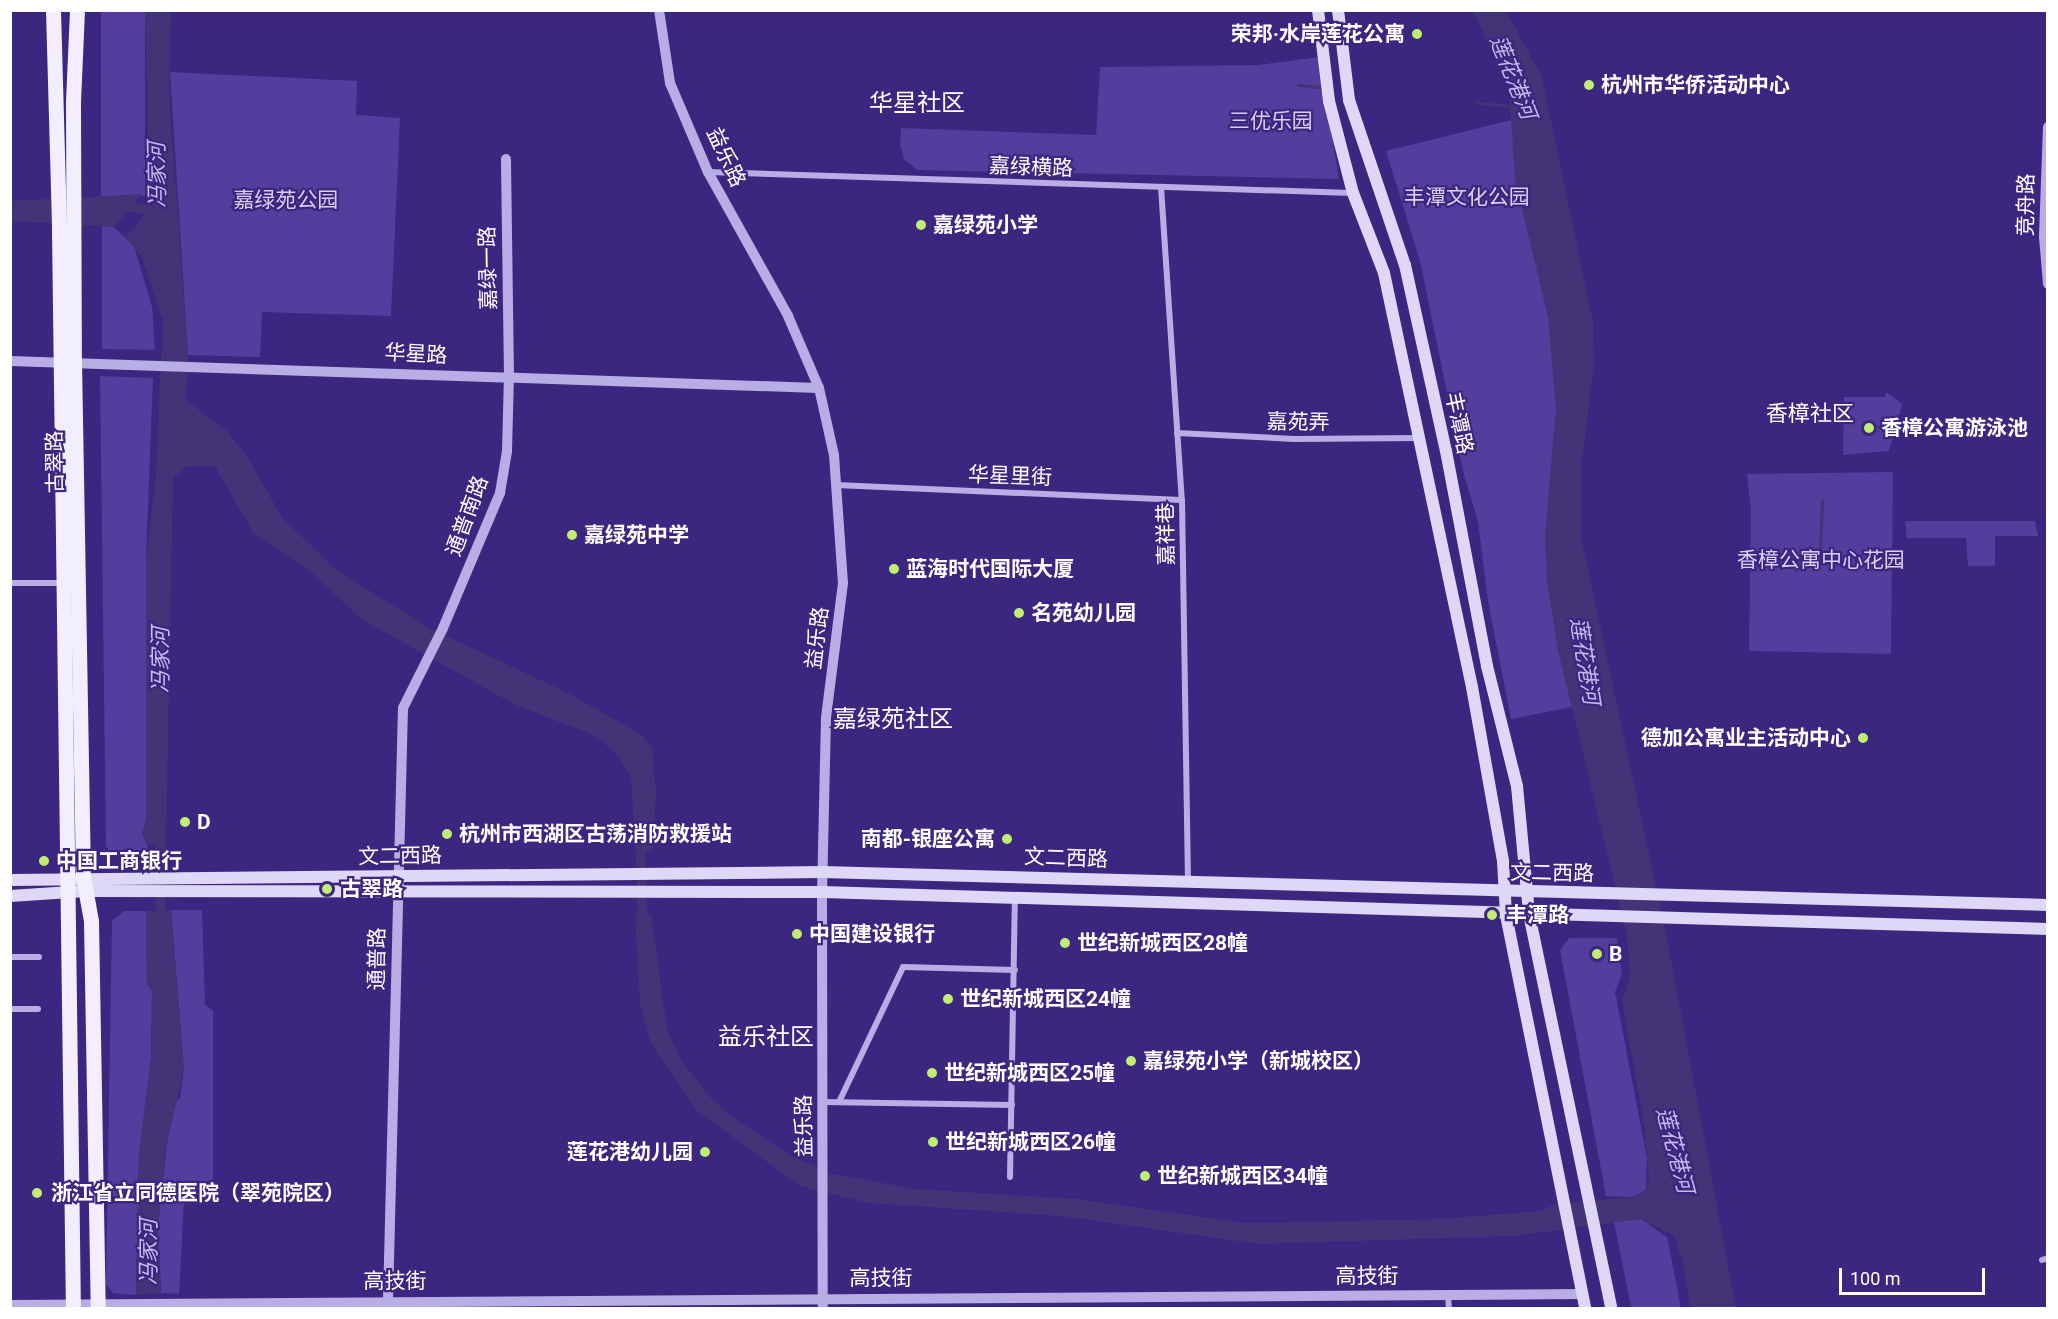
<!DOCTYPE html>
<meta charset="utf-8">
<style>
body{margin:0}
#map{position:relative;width:2058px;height:1319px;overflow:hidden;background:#3b277f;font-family:Roboto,"Noto Sans SC",sans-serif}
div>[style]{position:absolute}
.green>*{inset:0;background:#533e9e;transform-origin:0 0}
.water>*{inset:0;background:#433477}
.stream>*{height:3px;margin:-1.5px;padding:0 1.5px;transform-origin:1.5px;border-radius:1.5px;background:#433477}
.canal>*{height:10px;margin:-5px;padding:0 5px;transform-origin:5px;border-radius:5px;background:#433477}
.minor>*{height:6px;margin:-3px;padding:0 3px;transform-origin:3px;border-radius:3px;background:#b9ade5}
.tertiary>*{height:10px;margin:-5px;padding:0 5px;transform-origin:5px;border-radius:5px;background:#b9ade5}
.secondary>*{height:12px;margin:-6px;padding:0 6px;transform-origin:6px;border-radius:6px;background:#ded7f5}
.primary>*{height:15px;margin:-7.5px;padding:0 7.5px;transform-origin:7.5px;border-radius:7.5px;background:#f2eefd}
.dots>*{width:16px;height:16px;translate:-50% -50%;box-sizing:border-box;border:3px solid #3b277f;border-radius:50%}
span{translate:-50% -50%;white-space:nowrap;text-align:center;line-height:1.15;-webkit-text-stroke:4.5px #3b277f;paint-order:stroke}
.poi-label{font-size:21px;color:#fff;font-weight:700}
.right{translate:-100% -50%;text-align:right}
.left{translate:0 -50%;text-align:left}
.park-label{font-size:21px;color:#d8d0f4}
.street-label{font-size:21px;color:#fff}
.water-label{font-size:22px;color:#c4b9ed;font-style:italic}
.neighbourhood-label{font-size:22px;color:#fff}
.quarter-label{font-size:24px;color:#fff}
.frame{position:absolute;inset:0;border:12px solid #fff;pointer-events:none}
.scale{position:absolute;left:1839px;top:1268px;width:146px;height:27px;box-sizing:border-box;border:3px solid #fff;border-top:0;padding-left:8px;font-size:18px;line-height:21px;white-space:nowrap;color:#fff;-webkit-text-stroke:4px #3b277f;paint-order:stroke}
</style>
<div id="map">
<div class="green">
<i style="left:101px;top:11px;width:44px;height:185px"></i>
<i style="clip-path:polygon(1319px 57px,1339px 179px,917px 170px,904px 159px,900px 144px,901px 128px,1096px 135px,1100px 67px,1258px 65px)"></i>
<i style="clip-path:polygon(170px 72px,357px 81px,356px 115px,400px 118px,391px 316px,262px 312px,260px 357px,188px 355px)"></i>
<i style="clip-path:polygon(1516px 119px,1559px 330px,1581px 705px,1511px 719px,1488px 601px,1478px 521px,1464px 475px,1420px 261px,1386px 151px)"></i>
<i style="clip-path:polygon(102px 224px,114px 227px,134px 246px,152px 307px,155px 350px,102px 349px)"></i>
<i style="clip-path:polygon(100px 376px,153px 378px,146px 558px,146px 820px,143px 834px,150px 854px,114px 856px,106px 846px)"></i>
<i style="clip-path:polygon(1886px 392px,1902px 404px,1889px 451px,1843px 455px,1844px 397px,1885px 397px)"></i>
<i style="clip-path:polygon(1893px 472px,1891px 654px,1749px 651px,1751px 511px,1747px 474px)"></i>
<i style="clip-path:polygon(1905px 521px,2035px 521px,2038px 536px,1995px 536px,1995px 566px,1968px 566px,1966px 538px,1907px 538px)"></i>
<i style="clip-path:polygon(171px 910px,202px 910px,205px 1005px,213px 1011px,213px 1187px,194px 1189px,184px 1201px,179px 1294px,161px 1293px,158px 1227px,169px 1124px,174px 1104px,180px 1098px,184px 1069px)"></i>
<i style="clip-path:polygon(124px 911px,146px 911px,147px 984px,152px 990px,151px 1058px,139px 1155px,136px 1295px,113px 1293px,106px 1284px,112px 921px)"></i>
<i style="clip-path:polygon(1569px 938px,1617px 938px,1622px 974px,1615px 992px,1647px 1158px,1646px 1190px,1633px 1197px,1606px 1196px,1560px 950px)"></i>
<i style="clip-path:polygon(1641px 1219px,1667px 1237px,1681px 1308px,1631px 1308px,1614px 1221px)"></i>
</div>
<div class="water">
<i style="clip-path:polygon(145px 11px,171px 11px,169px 94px,188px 355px,186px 400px,227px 431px,248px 458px,283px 519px,338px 571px,431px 629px,564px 691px,642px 735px,652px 748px,656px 793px,653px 851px,635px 849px,631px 777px,618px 756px,596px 736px,516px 705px,361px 619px,309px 570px,254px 534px,215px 466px,186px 467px,173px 478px,166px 845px,146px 844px,142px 834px,146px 820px,146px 558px,156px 474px,163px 320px,142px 258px,126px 237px,154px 204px,149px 184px)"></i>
<i style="clip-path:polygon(1473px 11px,1506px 11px,1542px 77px,1593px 322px,1594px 363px,1581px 471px,1581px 536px,1667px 938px,1736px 1308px,1690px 1308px,1683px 1263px,1674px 1236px,1641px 1219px,1515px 1236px,1259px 1244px,1062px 1216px,868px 1203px,800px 1186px,696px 1110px,651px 1044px,640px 1005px,635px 914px,651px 914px,667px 1029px,682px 1062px,711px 1098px,735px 1119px,792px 1156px,832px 1174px,916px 1189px,1076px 1199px,1245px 1223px,1439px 1219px,1539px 1211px,1557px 1204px,1633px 1197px,1646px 1190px,1649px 1178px,1644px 1125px,1622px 1000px,1630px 976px,1627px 935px,1558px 651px,1547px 581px,1545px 535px,1556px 409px,1548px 317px,1515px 180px,1509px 88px)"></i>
<i style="clip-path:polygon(142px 194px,114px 227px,11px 221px,10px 201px)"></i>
<i style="clip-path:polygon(171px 910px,184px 1069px,165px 1152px,158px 1227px,161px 1293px,136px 1295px,139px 1155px,151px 1058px,152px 991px,147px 984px,146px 911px)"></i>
</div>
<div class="stream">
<i style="left:1298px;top:85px;width:27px;rotate:6deg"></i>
<i style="left:1478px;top:103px;width:34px;rotate:5deg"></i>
<i style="left:1820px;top:550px;width:50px;rotate:-87.7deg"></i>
</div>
<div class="canal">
<i style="left:119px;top:204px;width:39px;rotate:12deg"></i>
<i style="left:160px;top:832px;width:92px;rotate:89.4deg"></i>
<i style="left:640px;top:836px;width:92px;rotate:88.1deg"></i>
</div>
<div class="minor">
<i style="left:708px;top:172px;width:644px;rotate:1.87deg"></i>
<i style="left:1161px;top:187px;width:314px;rotate:86.2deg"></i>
<i style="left:1182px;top:500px;width:381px;rotate:89.1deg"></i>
<i style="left:1177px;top:433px;width:117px;rotate:2.9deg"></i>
<i style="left:1294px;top:439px;width:125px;rotate:-0.5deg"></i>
<i style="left:836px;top:485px;width:346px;rotate:2.5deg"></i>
<i style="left:10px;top:583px;width:52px"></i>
<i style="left:10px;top:957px;width:29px"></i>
<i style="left:10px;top:1009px;width:28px"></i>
<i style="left:823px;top:1102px;width:189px;rotate:0.9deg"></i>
<i style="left:839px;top:1102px;width:149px;rotate:-64.6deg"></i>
<i style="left:903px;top:967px;width:112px;rotate:1.5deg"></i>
<i style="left:1010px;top:1177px;width:280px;rotate:-89deg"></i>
<i style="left:2042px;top:1260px;width:6px;rotate:-18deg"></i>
<i style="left:1448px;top:1295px;width:13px;rotate:86deg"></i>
</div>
<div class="tertiary">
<i style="left:659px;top:10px;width:74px;rotate:81.4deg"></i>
<i style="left:670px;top:83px;width:97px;rotate:66.9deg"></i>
<i style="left:708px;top:172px;width:165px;rotate:60.9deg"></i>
<i style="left:788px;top:316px;width:78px;rotate:66.7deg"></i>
<i style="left:819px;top:388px;width:69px;rotate:77.4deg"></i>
<i style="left:834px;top:455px;width:128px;rotate:86deg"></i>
<i style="left:843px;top:583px;width:136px;rotate:97.2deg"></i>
<i style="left:826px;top:718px;width:174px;rotate:91.3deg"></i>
<i style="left:822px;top:892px;width:416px;rotate:89.9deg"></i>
<i style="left:2048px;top:127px;width:110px;rotate:92.1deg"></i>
<i style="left:2044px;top:237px;width:47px;rotate:85.1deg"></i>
<i style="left:10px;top:361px;width:809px;rotate:1.91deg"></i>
<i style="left:388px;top:1300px;width:592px;rotate:-88.55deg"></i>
<i style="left:403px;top:708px;width:89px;rotate:-63.4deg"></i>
<i style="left:443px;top:628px;width:147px;rotate:-67.1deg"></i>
<i style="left:500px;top:493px;width:43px;rotate:-80.5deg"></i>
<i style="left:507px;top:451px;width:74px;rotate:-88.5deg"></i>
<i style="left:509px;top:377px;width:218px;rotate:-90.8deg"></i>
<i style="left:10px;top:1305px;width:1572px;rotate:-0.4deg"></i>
</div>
<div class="secondary">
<i style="left:1318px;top:10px;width:92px;rotate:83.1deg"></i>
<i style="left:1329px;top:101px;width:95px;rotate:75.4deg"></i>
<i style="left:1353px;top:193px;width:86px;rotate:68.8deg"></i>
<i style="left:1384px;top:273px;width:423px;rotate:78deg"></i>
<i style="left:1472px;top:687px;width:177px;rotate:79.9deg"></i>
<i style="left:1503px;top:861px;width:54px;rotate:86.8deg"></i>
<i style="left:1506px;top:915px;width:401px;rotate:78.6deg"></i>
<i style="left:1338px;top:10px;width:91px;rotate:83deg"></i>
<i style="left:1349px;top:100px;width:174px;rotate:71.3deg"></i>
<i style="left:1405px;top:265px;width:190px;rotate:77.6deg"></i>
<i style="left:1446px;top:451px;width:219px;rotate:79.2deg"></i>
<i style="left:1487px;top:666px;width:124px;rotate:76deg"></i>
<i style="left:1517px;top:786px;width:129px;rotate:84.6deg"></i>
<i style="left:1529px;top:914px;width:402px;rotate:78.2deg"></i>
<i style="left:10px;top:880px;width:812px;rotate:-0.56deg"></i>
<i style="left:822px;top:872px;width:1226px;rotate:1.54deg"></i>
<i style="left:10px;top:896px;width:76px;rotate:-3.8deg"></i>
<i style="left:86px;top:891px;width:736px;rotate:0.08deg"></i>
<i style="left:822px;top:892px;width:1227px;rotate:1.73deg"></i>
</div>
<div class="primary">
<i style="left:53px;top:10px;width:220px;rotate:88.4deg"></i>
<i style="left:59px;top:230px;width:1078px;rotate:89.26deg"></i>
<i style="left:77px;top:10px;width:93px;rotate:92.5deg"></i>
<i style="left:73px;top:103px;width:258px;rotate:89.8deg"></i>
<i style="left:74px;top:361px;width:515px;rotate:89deg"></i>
<i style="left:83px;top:876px;width:46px;rotate:79.9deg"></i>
<i style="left:91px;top:921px;width:387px;rotate:89deg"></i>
</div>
<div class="dots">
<i style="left:1417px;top:34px;background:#c0ee73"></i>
<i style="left:1589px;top:85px;background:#c0ee73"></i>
<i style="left:921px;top:225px;background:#c0ee73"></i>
<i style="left:1869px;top:428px;background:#c0ee73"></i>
<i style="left:572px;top:535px;background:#c0ee73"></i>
<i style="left:894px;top:569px;background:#c0ee73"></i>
<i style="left:1019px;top:613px;background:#c0ee73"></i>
<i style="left:1863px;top:738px;background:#c0ee73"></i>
<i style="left:185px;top:822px;background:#c0ee73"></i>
<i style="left:447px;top:834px;background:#c0ee73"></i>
<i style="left:1007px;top:839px;background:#c0ee73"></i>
<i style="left:44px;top:861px;background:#c0ee73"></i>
<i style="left:327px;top:889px;background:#c0ee73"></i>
<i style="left:1492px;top:915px;background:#c0ee73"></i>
<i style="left:797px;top:934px;background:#c0ee73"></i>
<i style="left:1065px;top:943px;background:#c0ee73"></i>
<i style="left:1597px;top:954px;background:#c0ee73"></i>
<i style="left:948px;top:999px;background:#c0ee73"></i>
<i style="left:1131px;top:1061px;background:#c0ee73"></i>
<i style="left:932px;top:1073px;background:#c0ee73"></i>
<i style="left:933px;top:1142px;background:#c0ee73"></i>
<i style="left:705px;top:1152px;background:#c0ee73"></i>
<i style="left:1145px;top:1176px;background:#c0ee73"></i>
<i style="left:37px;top:1193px;background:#c0ee73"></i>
</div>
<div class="poi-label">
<span class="right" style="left:1405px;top:34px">荣邦·水岸莲花公寓</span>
<span class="left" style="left:1601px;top:85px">杭州市华侨活动中心</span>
<span class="left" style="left:933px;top:225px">嘉绿苑小学</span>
<span class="left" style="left:1881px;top:428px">香樟公寓游泳池</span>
<span class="left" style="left:584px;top:535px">嘉绿苑中学</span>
<span class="left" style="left:906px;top:569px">蓝海时代国际大厦</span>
<span class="left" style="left:1031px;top:613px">名苑幼儿园</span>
<span class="right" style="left:1851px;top:738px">德加公寓业主活动中心</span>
<span class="left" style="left:197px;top:822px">D</span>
<span class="left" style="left:459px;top:834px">杭州市西湖区古荡消防救援站</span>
<span class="right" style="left:995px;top:839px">南都-银座公寓</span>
<span class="left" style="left:56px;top:861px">中国工商银行</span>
<span class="left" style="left:340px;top:889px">古翠路</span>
<span class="left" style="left:1506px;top:915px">丰潭路</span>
<span class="left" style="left:809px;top:934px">中国建设银行</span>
<span class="left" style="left:1077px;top:943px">世纪新城西区28幢</span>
<span class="left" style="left:1609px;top:954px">B</span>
<span class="left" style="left:960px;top:999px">世纪新城西区24幢</span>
<span class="left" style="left:1143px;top:1061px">嘉绿苑小学（新城校区）</span>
<span class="left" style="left:944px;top:1073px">世纪新城西区25幢</span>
<span class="left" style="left:945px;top:1142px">世纪新城西区26幢</span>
<span class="right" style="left:693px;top:1152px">莲花港幼儿园</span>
<span class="left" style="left:1157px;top:1176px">世纪新城西区34幢</span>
<span class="left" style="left:51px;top:1193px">浙江省立同德医院（翠苑院区）</span>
</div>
<div class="park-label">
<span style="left:1271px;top:121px">三优乐园</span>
<span style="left:1467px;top:197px">丰潭文化公园</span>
<span style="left:286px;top:200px">嘉绿苑公园</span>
<span style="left:1821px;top:560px">香樟公寓中心花园</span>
</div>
<div class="street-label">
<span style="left:726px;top:157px;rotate:65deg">益乐路</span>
<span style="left:1031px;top:167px;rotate:2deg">嘉绿横路</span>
<span style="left:2026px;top:205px;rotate:-89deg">竞舟路</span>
<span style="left:488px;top:268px;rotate:-91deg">嘉绿一路</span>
<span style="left:416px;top:354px;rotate:3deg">华星路</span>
<span style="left:1298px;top:422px;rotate:1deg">嘉苑弄</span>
<span style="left:1459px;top:423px;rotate:78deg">丰潭路</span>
<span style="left:55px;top:462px;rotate:-91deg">古翠路</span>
<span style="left:1010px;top:476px;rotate:2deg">华星里街</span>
<span style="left:467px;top:516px;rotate:-70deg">通普南路</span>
<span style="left:1166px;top:534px;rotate:-91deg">嘉祥巷</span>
<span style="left:817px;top:638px;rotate:-83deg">益乐路</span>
<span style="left:400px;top:856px;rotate:-1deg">文二西路</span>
<span style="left:1066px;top:858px;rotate:2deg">文二西路</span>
<span style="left:1552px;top:873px;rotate:1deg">文二西路</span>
<span style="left:377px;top:959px;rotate:-89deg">通普路</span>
<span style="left:804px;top:1126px;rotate:-91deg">益乐路</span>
<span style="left:1367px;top:1276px">高技街</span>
<span style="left:881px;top:1278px">高技街</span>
<span style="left:395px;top:1281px">高技街</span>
</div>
<div class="water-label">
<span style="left:1513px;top:77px;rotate:68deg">莲花港河</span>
<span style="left:157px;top:175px;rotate:-91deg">冯家河</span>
<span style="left:161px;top:660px;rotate:-90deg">冯家河</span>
<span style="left:1585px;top:661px;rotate:81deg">莲花港河</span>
<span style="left:1675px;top:1150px;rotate:75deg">莲花港河</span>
<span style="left:149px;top:1252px;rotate:-90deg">冯家河</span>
</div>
<div class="neighbourhood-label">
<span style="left:1810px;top:414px">香樟社区</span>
</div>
<div class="quarter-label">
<span style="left:917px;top:104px">华星社区</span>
<span style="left:893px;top:720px">嘉绿苑社区</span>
<span style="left:766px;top:1038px">益乐社区</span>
</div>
<div class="frame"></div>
<div class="scale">100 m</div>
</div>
